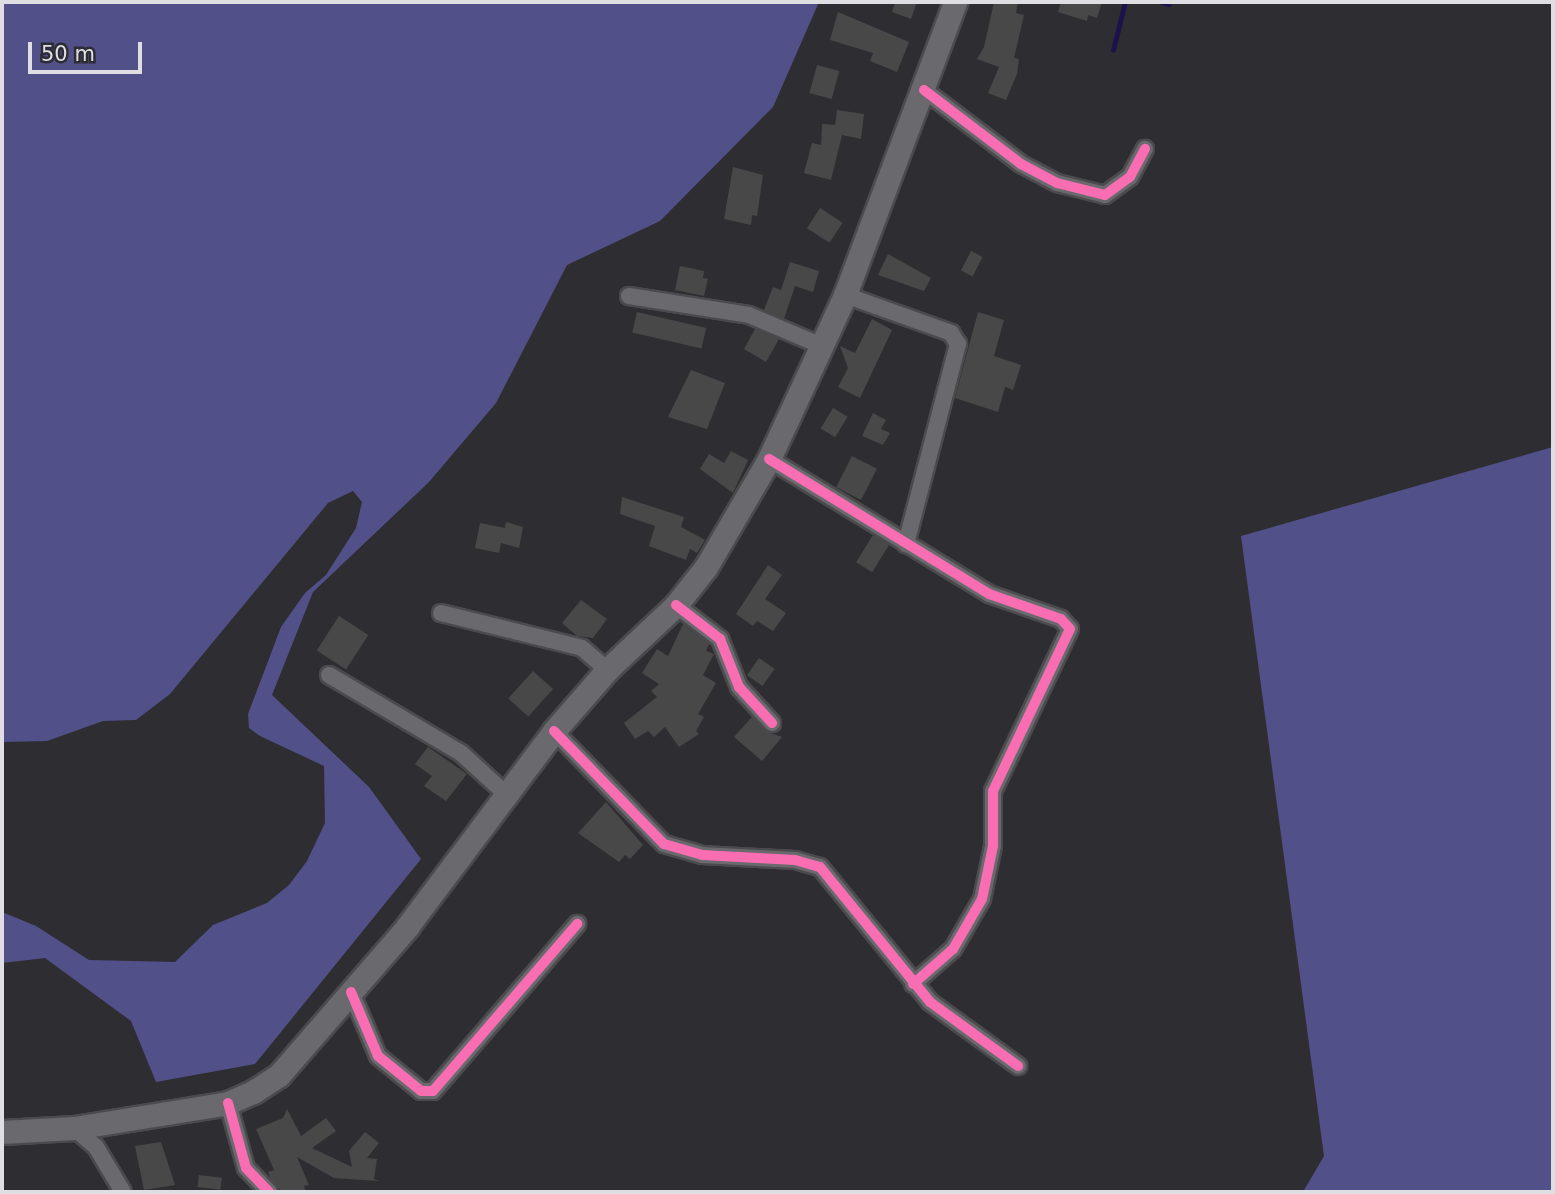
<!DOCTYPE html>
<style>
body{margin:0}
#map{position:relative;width:1555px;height:1194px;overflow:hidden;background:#2e2e32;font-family:"DejaVu Sans",sans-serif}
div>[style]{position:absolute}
.forest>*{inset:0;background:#525089}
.stream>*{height:4.5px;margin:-2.25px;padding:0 2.25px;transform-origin:2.25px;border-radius:2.25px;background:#1d1249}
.building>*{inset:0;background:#484848;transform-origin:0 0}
.roads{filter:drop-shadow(2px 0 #4b4b4e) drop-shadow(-2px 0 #4b4b4e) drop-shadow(0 2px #4b4b4e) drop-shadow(0 -2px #4b4b4e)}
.street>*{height:16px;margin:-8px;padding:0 8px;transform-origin:8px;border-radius:8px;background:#6a6a6e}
.secondary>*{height:23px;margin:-11.5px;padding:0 11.5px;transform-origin:11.5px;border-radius:11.5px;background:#6a6a6e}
.cycleway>*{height:10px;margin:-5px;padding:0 5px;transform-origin:5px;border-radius:5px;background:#f96db3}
span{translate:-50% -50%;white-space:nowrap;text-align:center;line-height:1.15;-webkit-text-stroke:5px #2c2c34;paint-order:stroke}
.frame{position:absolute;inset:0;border:4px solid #dedee3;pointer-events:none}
.scale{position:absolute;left:28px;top:42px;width:114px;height:32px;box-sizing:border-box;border:4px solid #dedee3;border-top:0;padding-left:9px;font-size:21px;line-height:24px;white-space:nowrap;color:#dedee3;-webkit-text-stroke:5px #2c2c34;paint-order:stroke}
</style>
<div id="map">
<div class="forest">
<i style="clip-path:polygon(2px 2px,819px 2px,773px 107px,660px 221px,567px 265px,496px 403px,429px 482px,313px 592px,272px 695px,369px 787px,421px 859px,255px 1064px,156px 1082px,131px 1021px,45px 958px,2px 963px,2px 912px,36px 926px,89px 960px,175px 962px,213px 925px,267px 903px,289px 885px,307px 861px,325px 823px,324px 766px,260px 736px,249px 728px,248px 714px,281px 627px,305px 593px,326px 575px,356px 528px,362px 502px,353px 491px,328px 503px,170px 694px,136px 720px,103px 721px,47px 741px,2px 742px)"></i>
<i style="clip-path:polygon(1553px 447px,1553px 1192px,1303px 1192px,1324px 1156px,1241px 536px)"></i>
</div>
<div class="stream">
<i style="left:1162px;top:2px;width:7px;rotate:16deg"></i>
<i style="left:1113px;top:50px;width:49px;rotate:-76deg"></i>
</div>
<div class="building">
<i style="clip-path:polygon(895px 2px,917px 2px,911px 19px,892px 12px)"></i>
<i style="clip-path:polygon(994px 2px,1018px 2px,1016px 13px,1024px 15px,1014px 58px,1019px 59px,1017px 74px,1006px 100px,988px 93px,999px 67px,977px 59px,984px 47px)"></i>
<i style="clip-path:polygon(1061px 2px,1102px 2px,1097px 18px,1088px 15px,1087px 21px,1058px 12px)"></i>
<i style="clip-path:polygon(838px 12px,909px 42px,897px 72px,870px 61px,873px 53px,830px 40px)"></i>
<i style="left:817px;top:65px;width:23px;height:29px;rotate:15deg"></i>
<i style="clip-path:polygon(837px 110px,864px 114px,861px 139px,842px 135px,831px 180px,804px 173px,812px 143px,821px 145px,822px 124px,835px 125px)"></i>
<i style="clip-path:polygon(733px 167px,763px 175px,757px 216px,752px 215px,751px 225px,724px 219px)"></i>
<i style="left:820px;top:208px;width:27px;height:24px;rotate:33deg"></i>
<i style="left:971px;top:251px;width:13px;height:22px;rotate:27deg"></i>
<i style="clip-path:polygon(888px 254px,931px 278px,924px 291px,878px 275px)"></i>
<i style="clip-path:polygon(790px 262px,819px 271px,813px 292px,795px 286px,784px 319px,764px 310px,773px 287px,781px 290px)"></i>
<i style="clip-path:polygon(680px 266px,704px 271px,703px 278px,708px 279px,704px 296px,675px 290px)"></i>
<i style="left:637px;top:312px;width:71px;height:21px;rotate:13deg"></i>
<i style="clip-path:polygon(978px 312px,1004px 320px,994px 356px,1021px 365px,1013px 390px,1005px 387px,998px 412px,955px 398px)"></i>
<i style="clip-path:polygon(872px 319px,892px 330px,860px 398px,838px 387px,848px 368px,840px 346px,855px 353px)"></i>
<i style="clip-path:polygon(755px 329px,779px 339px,766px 362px,744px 349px)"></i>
<i style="clip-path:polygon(691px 370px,725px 383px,707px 429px,668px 417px)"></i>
<i style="left:833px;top:408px;width:17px;height:24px;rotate:31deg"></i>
<i style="clip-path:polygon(873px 413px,886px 420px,881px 429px,890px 433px,883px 445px,862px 436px)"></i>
<i style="clip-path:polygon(731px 451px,748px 460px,733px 493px,700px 469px,709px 454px,724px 463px)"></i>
<i style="left:852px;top:456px;width:28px;height:35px;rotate:27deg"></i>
<i style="clip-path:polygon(622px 497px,684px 517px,681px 527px,705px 540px,697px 553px,690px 549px,686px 560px,649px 546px,655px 526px,620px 514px)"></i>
<i style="clip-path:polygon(506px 522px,523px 527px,519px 548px,501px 543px,499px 553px,475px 548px,480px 523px,505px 528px)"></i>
<i style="left:873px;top:535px;width:19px;height:32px;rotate:32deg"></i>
<i style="clip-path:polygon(768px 565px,782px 575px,765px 599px,786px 613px,773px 631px,757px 621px,753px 626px,736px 614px)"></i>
<i style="clip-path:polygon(581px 600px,607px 619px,593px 638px,577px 636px,562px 623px)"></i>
<i style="left:339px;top:616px;width:35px;height:41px;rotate:33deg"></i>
<i style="clip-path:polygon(683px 624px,709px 644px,706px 651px,714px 654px,703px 675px,716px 683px,698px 714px,704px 717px,696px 731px,699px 734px,679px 747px,665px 727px,654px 737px,648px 731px,635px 739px,624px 723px,657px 697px,651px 691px,659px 684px,642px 673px,657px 649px,668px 656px)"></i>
<i style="left:759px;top:658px;width:19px;height:21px;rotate:35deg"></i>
<i style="left:533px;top:671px;width:27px;height:37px;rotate:42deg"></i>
<i style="clip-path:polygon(752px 717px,765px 731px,782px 737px,762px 761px,734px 737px)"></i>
<i style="clip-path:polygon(428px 747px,467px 774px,446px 801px,424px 786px,432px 776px,415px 764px)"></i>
<i style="clip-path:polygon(606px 802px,643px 845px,630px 859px,625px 855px,619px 862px,578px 833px)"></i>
<i style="clip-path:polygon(287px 1109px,301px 1136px,326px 1118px,336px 1131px,312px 1148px,352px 1167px,349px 1151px,365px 1132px,379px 1143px,367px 1158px,377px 1159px,374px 1179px,379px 1181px,334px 1178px,297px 1157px,309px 1185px,304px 1186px,306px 1192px,282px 1192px,271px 1179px,268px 1172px,274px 1170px,256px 1129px,283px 1118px)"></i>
<i style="clip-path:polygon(161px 1142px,175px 1185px,144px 1190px,135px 1146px)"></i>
<i style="left:199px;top:1175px;width:23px;height:12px;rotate:7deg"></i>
</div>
<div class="roads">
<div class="street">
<i style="left:924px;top:90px;width:122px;rotate:37.3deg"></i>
<i style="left:1021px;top:164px;width:41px;rotate:27.8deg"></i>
<i style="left:1057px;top:183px;width:49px;rotate:14deg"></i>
<i style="left:1105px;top:195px;width:31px;rotate:-36deg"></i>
<i style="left:1130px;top:177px;width:32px;rotate:-62deg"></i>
<i style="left:845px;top:295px;width:113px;rotate:19.7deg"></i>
<i style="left:951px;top:333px;width:13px;rotate:58deg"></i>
<i style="left:958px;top:344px;width:207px;rotate:104.6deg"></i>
<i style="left:629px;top:296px;width:121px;rotate:9deg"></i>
<i style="left:749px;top:315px;width:79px;rotate:23deg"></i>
<i style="left:769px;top:459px;width:258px;rotate:31.5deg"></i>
<i style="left:989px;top:594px;width:76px;rotate:19.1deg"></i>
<i style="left:1061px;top:619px;width:13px;rotate:48deg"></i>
<i style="left:1070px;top:629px;width:179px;rotate:115.4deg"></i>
<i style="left:993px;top:791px;width:55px;rotate:90deg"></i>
<i style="left:993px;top:846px;width:54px;rotate:101.7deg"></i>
<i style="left:982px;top:899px;width:58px;rotate:120.1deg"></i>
<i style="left:953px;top:949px;width:53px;rotate:138.8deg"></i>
<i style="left:676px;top:605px;width:56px;rotate:37.7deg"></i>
<i style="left:720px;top:639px;width:52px;rotate:68.4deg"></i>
<i style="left:739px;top:687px;width:49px;rotate:47.5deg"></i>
<i style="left:441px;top:613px;width:145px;rotate:13.9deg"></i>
<i style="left:582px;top:648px;width:33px;rotate:41deg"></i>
<i style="left:329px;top:675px;width:153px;rotate:30.6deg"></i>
<i style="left:461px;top:753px;width:62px;rotate:42.4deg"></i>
<i style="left:554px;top:731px;width:158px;rotate:45.8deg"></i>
<i style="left:664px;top:844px;width:40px;rotate:16deg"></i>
<i style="left:702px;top:855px;width:93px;rotate:3.1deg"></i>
<i style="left:795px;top:860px;width:26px;rotate:16deg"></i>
<i style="left:820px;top:867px;width:174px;rotate:50.8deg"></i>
<i style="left:930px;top:1002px;width:109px;rotate:36deg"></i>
<i style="left:351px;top:992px;width:69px;rotate:67.1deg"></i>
<i style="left:378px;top:1056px;width:55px;rotate:39.1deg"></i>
<i style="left:421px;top:1091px;width:12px"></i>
<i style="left:433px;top:1091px;width:221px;rotate:-49.2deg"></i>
<i style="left:228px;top:1103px;width:67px;rotate:74.5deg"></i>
<i style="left:246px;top:1168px;width:33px;rotate:46deg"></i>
<i style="left:74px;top:1128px;width:29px;rotate:41deg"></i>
<i style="left:96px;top:1147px;width:52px;rotate:59deg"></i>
</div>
<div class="secondary">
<i style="left:2px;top:1132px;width:72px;rotate:-3.2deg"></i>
<i style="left:74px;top:1128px;width:156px;rotate:-9.2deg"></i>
<i style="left:228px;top:1103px;width:27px;rotate:-24deg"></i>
<i style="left:253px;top:1092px;width:31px;rotate:-33deg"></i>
<i style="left:279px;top:1075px;width:196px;rotate:-49.1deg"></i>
<i style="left:407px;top:927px;width:245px;rotate:-53.1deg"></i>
<i style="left:554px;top:731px;width:81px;rotate:-49deg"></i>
<i style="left:607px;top:670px;width:95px;rotate:-43.3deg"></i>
<i style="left:676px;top:605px;width:48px;rotate:-51.7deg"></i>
<i style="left:706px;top:567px;width:125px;rotate:-59.7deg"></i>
<i style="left:769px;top:459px;width:181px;rotate:-65.1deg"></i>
<i style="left:845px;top:295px;width:313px;rotate:-69.4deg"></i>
</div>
</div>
<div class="cycleway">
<i style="left:924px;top:90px;width:122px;rotate:37.3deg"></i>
<i style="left:1021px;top:164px;width:41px;rotate:27.8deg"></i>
<i style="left:1057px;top:183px;width:49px;rotate:14deg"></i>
<i style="left:1105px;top:195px;width:31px;rotate:-36deg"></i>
<i style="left:1130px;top:177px;width:32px;rotate:-62deg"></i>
<i style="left:769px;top:459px;width:258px;rotate:31.5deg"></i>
<i style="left:989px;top:594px;width:76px;rotate:19.1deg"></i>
<i style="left:1061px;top:619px;width:13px;rotate:48deg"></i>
<i style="left:1070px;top:629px;width:179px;rotate:115.4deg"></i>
<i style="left:993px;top:791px;width:55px;rotate:90deg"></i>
<i style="left:993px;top:846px;width:54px;rotate:101.7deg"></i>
<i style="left:982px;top:899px;width:58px;rotate:120.1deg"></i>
<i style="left:953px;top:949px;width:53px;rotate:138.8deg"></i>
<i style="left:676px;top:605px;width:56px;rotate:37.7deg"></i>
<i style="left:720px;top:639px;width:52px;rotate:68.4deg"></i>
<i style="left:739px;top:687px;width:49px;rotate:47.5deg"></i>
<i style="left:554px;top:731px;width:158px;rotate:45.8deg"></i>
<i style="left:664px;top:844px;width:40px;rotate:16deg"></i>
<i style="left:702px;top:855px;width:93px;rotate:3.1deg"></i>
<i style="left:795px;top:860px;width:26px;rotate:16deg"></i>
<i style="left:820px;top:867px;width:174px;rotate:50.8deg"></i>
<i style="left:930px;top:1002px;width:109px;rotate:36deg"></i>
<i style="left:351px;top:992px;width:69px;rotate:67.1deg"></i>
<i style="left:378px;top:1056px;width:55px;rotate:39.1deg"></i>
<i style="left:421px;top:1091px;width:12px"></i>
<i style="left:433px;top:1091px;width:221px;rotate:-49.2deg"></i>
<i style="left:228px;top:1103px;width:67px;rotate:74.5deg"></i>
<i style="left:246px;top:1168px;width:33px;rotate:46deg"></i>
</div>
<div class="frame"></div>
<div class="scale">50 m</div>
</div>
